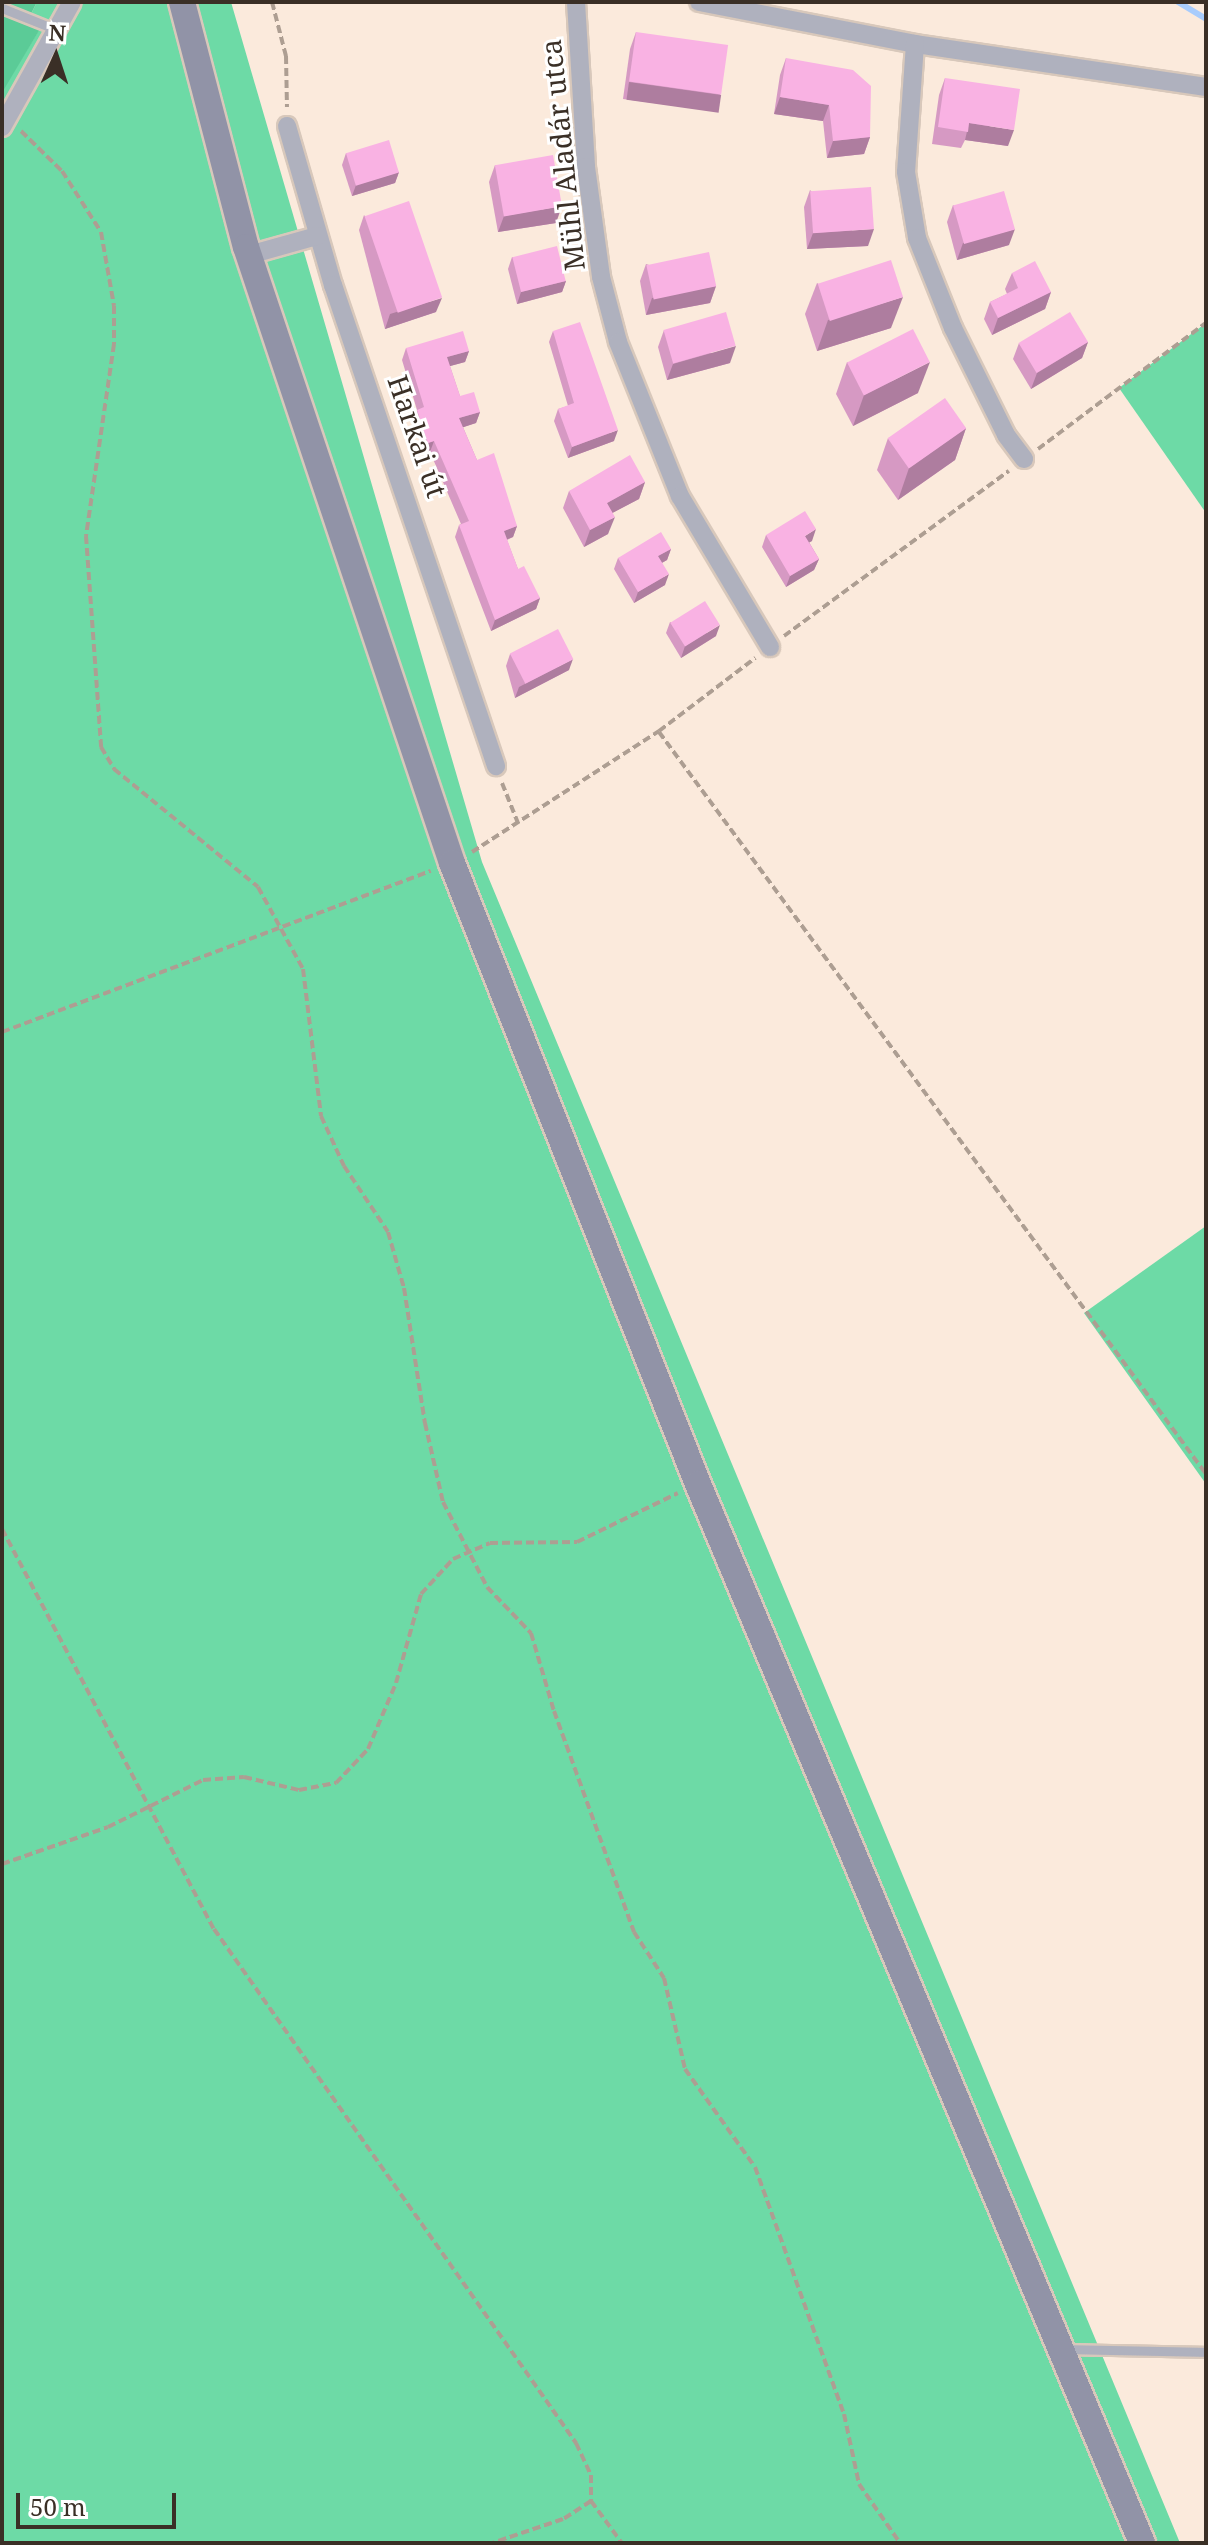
<!DOCTYPE html>
<meta charset="utf-8">
<style>
body{margin:0}
#map{position:relative;width:1208px;height:2545px;overflow:hidden;background:#fbeadc;font-family:"Noto Serif",serif}
div>[style]{position:absolute}
.green>*{inset:0;background:#6ddaa6}
.forest>*{inset:0;background:#5bcb97}
.stream>*{height:6px;margin:-3px;padding:0 3px;transform-origin:3px;border-radius:3px;background:#a8ccfc}
.path>*{height:4px;margin-top:-2px;transform-origin:0;background:repeating-linear-gradient(90deg,#ad9e92 0 8px,transparent 0 12px)}
.roads{filter:drop-shadow(2px 0 #d8c8bb) drop-shadow(-2px 0 #d8c8bb) drop-shadow(0 2px #d8c8bb) drop-shadow(0 -2px #d8c8bb)}
.service>*{height:9px;margin:-4.5px;padding:0 4.5px;transform-origin:4.5px;border-radius:4.5px;background:#afb1be}
.minor>*{height:18px;margin:-9px;padding:0 9px;transform-origin:9px;border-radius:9px;background:#afb1be}
.secondary>*{height:26px;margin:-13px;padding:0 13px;transform-origin:13px;border-radius:13px;background:#9193a7}
.wall>*{inset:0;background:#d699c3}
.shaded-wall>*{inset:0;background:#ae7d9f;transform-origin:0 0}
.building>*{inset:0;background:#f9b2e3;transform-origin:0 0}
span{translate:-50% -50%;white-space:nowrap;text-align:center;line-height:1.15;-webkit-text-stroke:6px #fff;paint-order:stroke}
.street-label{font-size:28px;color:#3a2f26}
.frame{position:absolute;inset:0;border:4px solid #3a2f26;pointer-events:none}
.north{position:absolute;left:16px;top:16px;width:80px;height:80px;-webkit-text-stroke:6px #fff;paint-order:stroke;rotate:3deg;font-size:22px;font-weight:700;line-height:32px;text-align:center;color:#3a2f26}
.north::after{content:'';display:block;margin:auto;width:28px;height:36px;background:#3a2f26;clip-path:polygon(50% 0,100% 100%,50% 72%,0 100%)}
.scale{position:absolute;left:16px;top:2493px;width:160px;height:36px;box-sizing:border-box;border:4px solid #3a2f26;border-top:0;padding-left:10px;font-size:24px;line-height:28px;white-space:nowrap;color:#3a2f26;-webkit-text-stroke:6px #fff;paint-order:stroke}
</style>
<div id="map">
<div class="green">
<i style="clip-path:polygon(37px 2px,231px 2px,482px 862px,1180px 2543px,2px 2543px,2px 91px,39px 30px,26px 24px)"></i>
<i style="clip-path:polygon(1206px 323px,1206px 513px,1119px 388px)"></i>
<i style="clip-path:polygon(1206px 1226px,1206px 1484px,1084px 1313px)"></i>
</div>
<div class="forest">
<i style="clip-path:polygon(2px 2px,37px 2px,26px 24px,40px 29px,3px 91px)"></i>
</div>
<div class="stream">
<i style="left:1178px;top:2px;width:33px;rotate:31deg"></i>
</div>
<div class="path">
<i style="left:272px;top:2px;width:56px;rotate:75.5deg"></i>
<i style="left:286px;top:56px;width:51px;rotate:88.9deg"></i>
<i style="left:21px;top:131px;width:57px;rotate:44.3deg"></i>
<i style="left:62px;top:171px;width:72px;rotate:57.4deg"></i>
<i style="left:101px;top:232px;width:75px;rotate:80deg"></i>
<i style="left:114px;top:306px;width:38px;rotate:90deg"></i>
<i style="left:114px;top:344px;width:194px;rotate:98.3deg"></i>
<i style="left:86px;top:536px;width:212px;rotate:85.9deg"></i>
<i style="left:101px;top:747px;width:26px;rotate:59deg"></i>
<i style="left:114px;top:769px;width:186px;rotate:39.3deg"></i>
<i style="left:258px;top:887px;width:94px;rotate:61.2deg"></i>
<i style="left:303px;top:969px;width:148px;rotate:83deg"></i>
<i style="left:321px;top:1116px;width:55px;rotate:65.3deg"></i>
<i style="left:344px;top:1166px;width:79px;rotate:56.3deg"></i>
<i style="left:388px;top:1232px;width:58px;rotate:74.1deg"></i>
<i style="left:404px;top:1288px;width:137px;rotate:81.2deg"></i>
<i style="left:425px;top:1423px;width:81px;rotate:77.2deg"></i>
<i style="left:443px;top:1502px;width:96px;rotate:62.6deg"></i>
<i style="left:487px;top:1587px;width:64px;rotate:46.3deg"></i>
<i style="left:531px;top:1633px;width:81px;rotate:73.6deg"></i>
<i style="left:554px;top:1711px;width:235px;rotate:70.1deg"></i>
<i style="left:634px;top:1932px;width:55px;rotate:56.9deg"></i>
<i style="left:664px;top:1978px;width:93px;rotate:77deg"></i>
<i style="left:685px;top:2069px;width:120px;rotate:54.5deg"></i>
<i style="left:755px;top:2167px;width:263px;rotate:70.2deg"></i>
<i style="left:844px;top:2414px;width:72px;rotate:77.9deg"></i>
<i style="left:859px;top:2484px;width:72px;rotate:55.2deg"></i>
<i style="left:1038px;top:449px;width:210px;rotate:-36.9deg"></i>
<i style="left:784px;top:636px;width:279px;rotate:-36.3deg"></i>
<i style="left:659px;top:732px;width:922px;rotate:53.6deg"></i>
<i style="left:502px;top:783px;width:43px;rotate:68.2deg"></i>
<i style="left:472px;top:852px;width:223px;rotate:-32.9deg"></i>
<i style="left:659px;top:731px;width:121px;rotate:-37.2deg"></i>
<i style="left:2px;top:1032px;width:458px;rotate:-20.6deg"></i>
<i style="left:2px;top:1529px;width:453px;rotate:62.1deg"></i>
<i style="left:214px;top:1929px;width:629px;rotate:54.84deg"></i>
<i style="left:576px;top:2443px;width:35px;rotate:65deg"></i>
<i style="left:591px;top:2475px;width:26px;rotate:90deg"></i>
<i style="left:591px;top:2501px;width:33px;rotate:147deg"></i>
<i style="left:563px;top:2519px;width:75px;rotate:161.3deg"></i>
<i style="left:2px;top:1864px;width:112px;rotate:-19.2deg"></i>
<i style="left:108px;top:1827px;width:106px;rotate:-26.3deg"></i>
<i style="left:203px;top:1780px;width:41px;rotate:-4.2deg"></i>
<i style="left:244px;top:1777px;width:57px;rotate:13.3deg"></i>
<i style="left:299px;top:1790px;width:38px;rotate:-11deg"></i>
<i style="left:336px;top:1783px;width:47px;rotate:-46.7deg"></i>
<i style="left:368px;top:1749px;width:72px;rotate:-67deg"></i>
<i style="left:396px;top:1683px;width:92px;rotate:-74.3deg"></i>
<i style="left:421px;top:1594px;width:47px;rotate:-47.6deg"></i>
<i style="left:453px;top:1559px;width:40px;rotate:-23.4deg"></i>
<i style="left:490px;top:1543px;width:87px;rotate:-0.7deg"></i>
<i style="left:577px;top:1542px;width:112px;rotate:-25.9deg"></i>
<i style="left:591px;top:2501px;width:52px;rotate:53.6deg"></i>
</div>
<div class="roads">
<div class="service">
<i style="left:2px;top:8px;width:59px;rotate:21.8deg"></i>
<i style="left:1066px;top:2349px;width:140px;rotate:1.2deg"></i>
</div>
<div class="minor">
<i style="left:576px;top:2px;width:165px;rotate:86.5deg"></i>
<i style="left:586px;top:167px;width:111px;rotate:82.2deg"></i>
<i style="left:601px;top:277px;width:67px;rotate:75.3deg"></i>
<i style="left:618px;top:342px;width:166px;rotate:68.1deg"></i>
<i style="left:680px;top:496px;width:176px;rotate:59.2deg"></i>
<i style="left:699px;top:2px;width:220px;rotate:11deg"></i>
<i style="left:915px;top:44px;width:294px;rotate:8.4deg"></i>
<i style="left:915px;top:44px;width:128px;rotate:94deg"></i>
<i style="left:906px;top:172px;width:67px;rotate:80.5deg"></i>
<i style="left:917px;top:238px;width:97px;rotate:68.2deg"></i>
<i style="left:953px;top:328px;width:119px;rotate:63.6deg"></i>
<i style="left:1006px;top:435px;width:30px;rotate:53deg"></i>
<i style="left:287px;top:126px;width:166px;rotate:73.9deg"></i>
<i style="left:333px;top:285px;width:508px;rotate:71.28deg"></i>
<i style="left:2px;top:127px;width:143px;rotate:-60.8deg"></i>
<i style="left:249px;top:255px;width:71px;rotate:-15.6deg"></i>
</div>
<div class="secondary">
<i style="left:182px;top:2px;width:253px;rotate:75.4deg"></i>
<i style="left:246px;top:247px;width:650px;rotate:71.51deg"></i>
<i style="left:452px;top:863px;width:668px;rotate:68.39deg"></i>
<i style="left:698px;top:1484px;width:1148px;rotate:67.25deg"></i>
</div>
</div>
<div class="wall">
<i style="clip-path:polygon(636px 32px,721px 95px,715px 111px,623px 99px,630px 49px)"></i>
<i style="clip-path:polygon(786px 58px,870px 137px,864px 154px,827px 158px,823px 121px,774px 114px,780px 75px)"></i>
<i style="clip-path:polygon(945px 78px,1008px 146px,965px 140px,961px 148px,932px 144px,939px 95px)"></i>
<i style="clip-path:polygon(346px 153px,399px 172px,395px 183px,352px 196px,342px 165px)"></i>
<i style="clip-path:polygon(495px 165px,556px 223px,498px 232px,489px 182px)"></i>
<i style="clip-path:polygon(810px 190px,868px 246px,807px 249px,804px 207px)"></i>
<i style="clip-path:polygon(953px 205px,1009px 245px,957px 260px,947px 222px)"></i>
<i style="clip-path:polygon(364px 215px,436px 312px,385px 329px,359px 230px)"></i>
<i style="clip-path:polygon(512px 257px,566px 281px,562px 292px,517px 304px,508px 269px)"></i>
<i style="clip-path:polygon(646px 264px,716px 286px,710px 303px,646px 315px,640px 281px)"></i>
<i style="clip-path:polygon(1012px 273px,1051px 292px,1045px 309px,992px 335px,984px 319px,990px 302px,1007px 294px,1005px 289px)"></i>
<i style="clip-path:polygon(817px 283px,891px 328px,817px 351px,805px 314px)"></i>
<i style="clip-path:polygon(664px 330px,730px 363px,667px 380px,658px 347px)"></i>
<i style="clip-path:polygon(553px 331px,614px 441px,568px 458px,554px 421px,558px 409px,568px 406px,549px 342px)"></i>
<i style="clip-path:polygon(1088px 342px,1082px 358px,1031px 389px,1013px 359px,1019px 343px)"></i>
<i style="clip-path:polygon(406px 348px,469px 351px,465px 362px,450px 366px,460px 396px,480px 412px,476px 423px,463px 427px,477px 460px,517px 526px,513px 537px,507px 540px,518px 569px,540px 598px,536px 609px,491px 631px,455px 537px,459px 525px,461px 524px,430px 452px,424px 454px,413px 421px,417px 410px,402px 360px)"></i>
<i style="clip-path:polygon(847px 362px,918px 393px,853px 426px,836px 394px)"></i>
<i style="clip-path:polygon(966px 428px,955px 460px,898px 500px,877px 470px,888px 438px)"></i>
<i style="clip-path:polygon(645px 482px,639px 499px,612px 513px,608px 534px,584px 547px,563px 508px,569px 491px)"></i>
<i style="clip-path:polygon(766px 535px,812px 541px,809px 542px,819px 559px,814px 570px,786px 587px,762px 547px)"></i>
<i style="clip-path:polygon(671px 549px,667px 560px,662px 563px,665px 585px,634px 603px,614px 569px,618px 558px)"></i>
<i style="clip-path:polygon(670px 622px,716px 636px,681px 658px,666px 633px)"></i>
<i style="clip-path:polygon(510px 654px,569px 670px,515px 698px,506px 666px)"></i>
</div>
<div class="shaded-wall">
<i style="left:629px;top:82px;width:93px;height:18px;rotate:8deg"></i>
<i style="clip-path:polygon(780px 97px,829px 105px,823px 121px,774px 114px)"></i>
<i style="clip-path:polygon(969px 123px,1014px 130px,1008px 146px,965px 140px)"></i>
<i style="clip-path:polygon(870px 137px,864px 154px,827px 158px,833px 141px)"></i>
<i style="clip-path:polygon(399px 172px,395px 183px,352px 196px,356px 185px)"></i>
<i style="clip-path:polygon(562px 206px,556px 223px,498px 232px,504px 216px)"></i>
<i style="clip-path:polygon(874px 229px,868px 246px,807px 249px,813px 233px)"></i>
<i style="clip-path:polygon(1015px 229px,1009px 245px,957px 260px,963px 243px)"></i>
<i style="clip-path:polygon(566px 281px,562px 292px,517px 304px,521px 292px)"></i>
<i style="clip-path:polygon(716px 286px,710px 303px,646px 315px,652px 298px)"></i>
<i style="clip-path:polygon(1051px 292px,1045px 309px,992px 335px,998px 318px)"></i>
<i style="clip-path:polygon(903px 297px,891px 328px,817px 351px,828px 320px)"></i>
<i style="clip-path:polygon(442px 298px,436px 312px,385px 329px,390px 314px)"></i>
<i style="clip-path:polygon(1088px 342px,1082px 358px,1031px 389px,1037px 373px)"></i>
<i style="clip-path:polygon(736px 346px,730px 363px,667px 380px,673px 364px)"></i>
<i style="clip-path:polygon(469px 351px,465px 362px,443px 368px,447px 357px)"></i>
<i style="clip-path:polygon(930px 362px,918px 393px,853px 426px,864px 395px)"></i>
<i style="clip-path:polygon(480px 412px,476px 423px,455px 430px,459px 418px)"></i>
<i style="clip-path:polygon(966px 428px,955px 460px,898px 500px,909px 468px)"></i>
<i style="clip-path:polygon(618px 430px,614px 441px,568px 458px,572px 447px)"></i>
<i style="clip-path:polygon(434px 441px,430px 452px,424px 454px,428px 443px)"></i>
<i style="clip-path:polygon(645px 482px,639px 499px,601px 519px,607px 503px)"></i>
<i style="clip-path:polygon(615px 517px,608px 534px,584px 547px,590px 530px)"></i>
<i style="clip-path:polygon(517px 526px,513px 537px,500px 542px,504px 531px)"></i>
<i style="clip-path:polygon(816px 529px,812px 541px,801px 547px,805px 536px)"></i>
<i style="clip-path:polygon(671px 549px,667px 560px,654px 567px,658px 556px)"></i>
<i style="clip-path:polygon(819px 559px,814px 570px,786px 587px,790px 576px)"></i>
<i style="clip-path:polygon(669px 574px,665px 585px,634px 603px,638px 592px)"></i>
<i style="clip-path:polygon(540px 598px,536px 609px,491px 631px,495px 620px)"></i>
<i style="clip-path:polygon(720px 625px,716px 636px,681px 658px,685px 646px)"></i>
<i style="clip-path:polygon(573px 659px,569px 670px,515px 698px,519px 687px)"></i>
</div>
<div class="building">
<i style="left:636px;top:32px;width:93px;height:50px;rotate:8deg"></i>
<i style="clip-path:polygon(786px 58px,853px 70px,871px 86px,870px 137px,833px 141px,829px 105px,780px 97px)"></i>
<i style="clip-path:polygon(945px 78px,1020px 89px,1014px 130px,969px 123px,968px 132px,938px 127px)"></i>
<i style="left:389px;top:140px;width:34px;height:45px;rotate:73deg"></i>
<i style="left:553px;top:155px;width:52px;height:59px;rotate:80deg"></i>
<i style="left:871px;top:187px;width:42px;height:61px;rotate:86deg"></i>
<i style="left:1004px;top:191px;width:40px;height:53px;rotate:74deg"></i>
<i style="left:409px;top:201px;width:102px;height:47px;rotate:71deg"></i>
<i style="left:557px;top:246px;width:36px;height:46px;rotate:76deg"></i>
<i style="left:709px;top:252px;width:35px;height:64px;rotate:78deg"></i>
<i style="left:891px;top:260px;width:39px;height:77px;rotate:72deg"></i>
<i style="clip-path:polygon(1035px 261px,1051px 292px,998px 318px,990px 302px,1018px 288px,1012px 273px)"></i>
<i style="left:726px;top:312px;width:35px;height:65px;rotate:74deg"></i>
<i style="left:1070px;top:312px;width:35px;height:60px;rotate:59deg"></i>
<i style="clip-path:polygon(580px 322px,618px 430px,572px 447px,558px 409px,574px 403px,553px 331px)"></i>
<i style="left:913px;top:329px;width:37px;height:74px;rotate:63deg"></i>
<i style="clip-path:polygon(463px 331px,469px 351px,447px 357px,460px 396px,474px 392px,480px 412px,459px 418px,477px 460px,494px 453px,517px 526px,504px 531px,518px 569px,524px 566px,540px 598px,495px 620px,459px 525px,469px 521px,434px 441px,428px 443px,417px 410px,424px 407px,406px 348px)"></i>
<i style="left:945px;top:398px;width:37px;height:70px;rotate:55deg"></i>
<i style="clip-path:polygon(630px 455px,645px 482px,607px 503px,615px 517px,590px 530px,569px 491px)"></i>
<i style="clip-path:polygon(805px 511px,816px 529px,805px 536px,819px 559px,790px 576px,766px 535px)"></i>
<i style="clip-path:polygon(661px 532px,671px 549px,658px 556px,669px 574px,638px 592px,618px 558px)"></i>
<i style="left:705px;top:601px;width:28px;height:41px;rotate:58deg"></i>
<i style="left:558px;top:629px;width:34px;height:54px;rotate:63deg"></i>
</div>
<div class="street-label">
<span style="left:562px;top:155px;rotate:-96deg">Mühl Aladár utca</span>
<span style="left:418px;top:436px;rotate:71deg">Harkai út</span>
</div>
<div class="frame"></div>
<div class="north">N</div>
<div class="scale">50 m</div>
</div>
